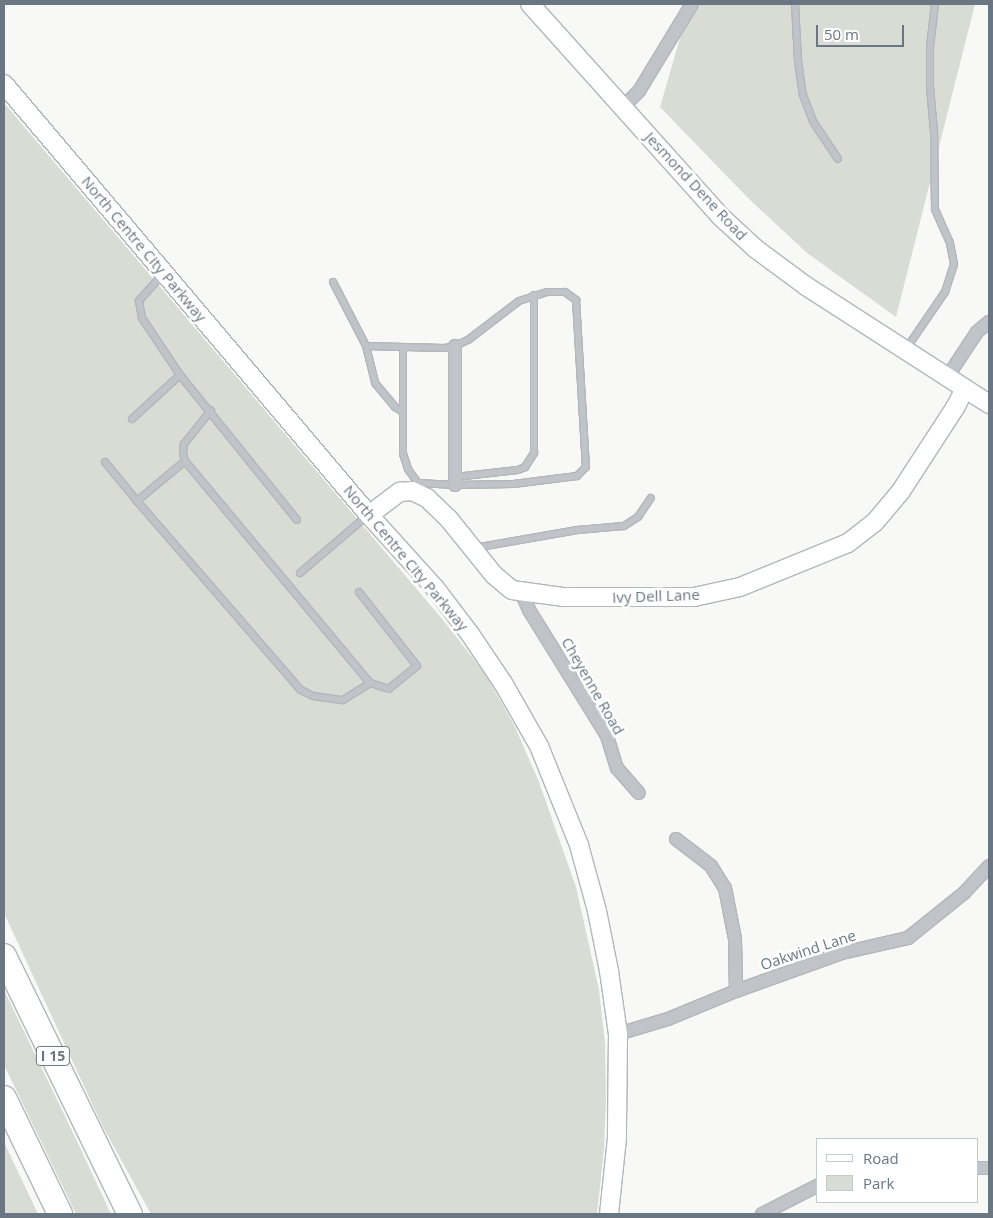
<!DOCTYPE html>
<style>
body{margin:0}
#map{position:relative;width:993px;height:1218px;overflow:hidden;background:#f8f8f6;font-family:"Open Sans",sans-serif}
div>[style]{position:absolute}
.green>*{inset:0;background:#d8dcd5}
.roads{filter:drop-shadow(1px 0 #b2b7bb) drop-shadow(-1px 0 #b2b7bb) drop-shadow(0 1px #b2b7bb) drop-shadow(0 -1px #b2b7bb)}
.lane>*{height:6px;margin:-3px;padding:0 3px;transform-origin:3px;border-radius:3px;background:#c0c3c7}
.street>*{height:12px;margin:-6px;padding:0 6px;transform-origin:6px;border-radius:6px;background:#c0c3c7}
.secondary>*{height:18px;margin:-9px;padding:0 9px;transform-origin:9px;border-radius:9px;background:#fff}
.highway>*{height:24px;margin:-12px;padding:0 12px;transform-origin:12px;border-radius:12px;background:#fff}
span{translate:-50% -50%;white-space:nowrap;text-align:center;line-height:1.15;-webkit-text-stroke:5px #fff;paint-order:stroke}
.shield-label span{padding:1px 4px;background:#fff;border:1px solid;border-radius:4px;-webkit-text-stroke-width:0}
.shield-label{font-size:14px;color:#6a7783;font-weight:700}
.street-label{font-size:15px;color:#6a7783}
.frame{position:absolute;inset:0;border:5px solid #6a7783;pointer-events:none}
.legend{position:absolute;left:816px;top:1138px;width:162px;height:65px;box-sizing:border-box;background:#fff;border:1px solid #c3c9cd;margin:0;padding:6px 9px;list-style:none;font-size:15px;color:#6a7783}
.legend li{display:flex;align-items:center;gap:10px;height:25px}
.legend b{width:25px;border:1px solid #c3c9cd}
.scale{position:absolute;left:816px;top:25px;width:88px;height:22px;box-sizing:border-box;border:2px solid #6a7783;border-top:0;padding-left:6px;font-size:15px;line-height:18px;white-space:nowrap;color:#6a7783;-webkit-text-stroke:4px #fff;paint-order:stroke}
</style>
<div id="map">
<div class="green">
<i style="clip-path:polygon(690px 4px,975px 4px,896px 317px,807px 253px,749px 199px,660px 107px)"></i>
<i style="clip-path:polygon(4px 103px,443px 620px,486px 675px,515px 727px,539px 782px,576px 887px,599px 990px,605px 1043px,606px 1099px,604px 1149px,597px 1214px,151px 1214px,102px 1125px,4px 913px)"></i>
<i style="clip-path:polygon(4px 990px,76px 1139px,111px 1214px,76px 1214px,4px 1065px)"></i>
<i style="clip-path:polygon(4px 1142px,20px 1176px,38px 1214px,4px 1214px)"></i>
</div>
<div class="roads">
<div class="lane">
<i style="left:795px;top:4px;width:57px;rotate:87deg"></i>
<i style="left:798px;top:61px;width:34px;rotate:82deg"></i>
<i style="left:803px;top:95px;width:30px;rotate:69deg"></i>
<i style="left:814px;top:123px;width:43px;rotate:56.3deg"></i>
<i style="left:163px;top:274px;width:36px;rotate:132deg"></i>
<i style="left:139px;top:301px;width:17px;rotate:80deg"></i>
<i style="left:142px;top:318px;width:69px;rotate:56.3deg"></i>
<i style="left:180px;top:375px;width:186px;rotate:51.1deg"></i>
<i style="left:333px;top:282px;width:72px;rotate:62.7deg"></i>
<i style="left:366px;top:346px;width:38px;rotate:76deg"></i>
<i style="left:375px;top:383px;width:31px;rotate:50deg"></i>
<i style="left:395px;top:407px;width:9px;rotate:32deg"></i>
<i style="left:366px;top:346px;width:78px;rotate:1.5deg"></i>
<i style="left:444px;top:348px;width:11px;rotate:-10deg"></i>
<i style="left:455px;top:346px;width:14px;rotate:-25deg"></i>
<i style="left:468px;top:340px;width:64px;rotate:-37.4deg"></i>
<i style="left:519px;top:301px;width:29px;rotate:-18deg"></i>
<i style="left:547px;top:292px;width:18px"></i>
<i style="left:565px;top:292px;width:14px;rotate:36deg"></i>
<i style="left:576px;top:300px;width:167px;rotate:86.6deg"></i>
<i style="left:586px;top:467px;width:13px;rotate:135deg"></i>
<i style="left:577px;top:476px;width:64px;rotate:172.9deg"></i>
<i style="left:513px;top:484px;width:58px;rotate:179deg"></i>
<i style="left:455px;top:485px;width:37px;rotate:-177deg"></i>
<i style="left:418px;top:483px;width:17px;rotate:-126deg"></i>
<i style="left:408px;top:469px;width:16px;rotate:-108deg"></i>
<i style="left:403px;top:454px;width:107px;rotate:-90deg"></i>
<i style="left:906px;top:349px;width:69px;rotate:-55.6deg"></i>
<i style="left:945px;top:292px;width:29px;rotate:-72deg"></i>
<i style="left:954px;top:264px;width:21px;rotate:-101deg"></i>
<i style="left:950px;top:243px;width:37px;rotate:-114deg"></i>
<i style="left:935px;top:209px;width:77px;rotate:-90.7deg"></i>
<i style="left:934px;top:132px;width:45px;rotate:-95.1deg"></i>
<i style="left:930px;top:87px;width:40px;rotate:-90deg"></i>
<i style="left:930px;top:47px;width:43px;rotate:-83.4deg"></i>
<i style="left:132px;top:419px;width:65px;rotate:-42.5deg"></i>
<i style="left:105px;top:462px;width:50px;rotate:50.6deg"></i>
<i style="left:137px;top:501px;width:62px;rotate:-39.8deg"></i>
<i style="left:185px;top:461px;width:8px;rotate:-104deg"></i>
<i style="left:183px;top:453px;width:9px;rotate:-84deg"></i>
<i style="left:184px;top:444px;width:43px;rotate:-51.5deg"></i>
<i style="left:455px;top:477px;width:63px;rotate:-6.3deg"></i>
<i style="left:518px;top:470px;width:8px;rotate:-23deg"></i>
<i style="left:525px;top:467px;width:17px;rotate:-57deg"></i>
<i style="left:534px;top:453px;width:158px;rotate:-90deg"></i>
<i style="left:137px;top:501px;width:250px;rotate:49.1deg"></i>
<i style="left:301px;top:690px;width:13px;rotate:27deg"></i>
<i style="left:313px;top:696px;width:30px;rotate:8deg"></i>
<i style="left:343px;top:700px;width:32px;rotate:-32deg"></i>
<i style="left:370px;top:683px;width:289px;rotate:-129.8deg"></i>
<i style="left:474px;top:548px;width:105px;rotate:-9.9deg"></i>
<i style="left:577px;top:530px;width:47px;rotate:-4.9deg"></i>
<i style="left:624px;top:526px;width:17px;rotate:-33deg"></i>
<i style="left:638px;top:517px;width:23px;rotate:-56deg"></i>
<i style="left:300px;top:573px;width:89px;rotate:-40.5deg"></i>
<i style="left:359px;top:592px;width:94px;rotate:51.9deg"></i>
<i style="left:417px;top:666px;width:36px;rotate:141deg"></i>
<i style="left:389px;top:689px;width:20px;rotate:-162deg"></i>
</div>
<div class="street">
<i style="left:623px;top:107px;width:23px;rotate:-45deg"></i>
<i style="left:639px;top:91px;width:102px;rotate:-58.7deg"></i>
<i style="left:455px;top:346px;width:139px;rotate:90deg"></i>
<i style="left:948px;top:376px;width:53px;rotate:-56.6deg"></i>
<i style="left:977px;top:332px;width:16px;rotate:-40deg"></i>
<i style="left:521px;top:592px;width:20px;rotate:66deg"></i>
<i style="left:529px;top:610px;width:148px;rotate:58.2deg"></i>
<i style="left:607px;top:736px;width:34px;rotate:73deg"></i>
<i style="left:617px;top:768px;width:33px;rotate:49deg"></i>
<i style="left:676px;top:839px;width:44px;rotate:37.6deg"></i>
<i style="left:711px;top:866px;width:26px;rotate:58deg"></i>
<i style="left:725px;top:888px;width:52px;rotate:78.9deg"></i>
<i style="left:735px;top:939px;width:52px;rotate:88.9deg"></i>
<i style="left:618px;top:1034px;width:52px;rotate:-16.7deg"></i>
<i style="left:668px;top:1019px;width:74px;rotate:-22.4deg"></i>
<i style="left:736px;top:991px;width:113px;rotate:-19.7deg"></i>
<i style="left:842px;top:953px;width:68px;rotate:-12.8deg"></i>
<i style="left:908px;top:938px;width:72px;rotate:-38.8deg"></i>
<i style="left:964px;top:893px;width:37px;rotate:-47deg"></i>
<i style="left:977px;top:1168px;width:12px"></i>
<i style="left:762px;top:1214px;width:62px;rotate:-27deg"></i>
</div>
<div class="secondary">
<i style="left:530px;top:4px;width:285px;rotate:48.1deg"></i>
<i style="left:720px;top:216px;width:49px;rotate:42.5deg"></i>
<i style="left:756px;top:249px;width:62px;rotate:36.5deg"></i>
<i style="left:806px;top:286px;width:218px;rotate:32.8deg"></i>
<i style="left:4px;top:84px;width:565px;rotate:49.74deg"></i>
<i style="left:369px;top:515px;width:98px;rotate:47.9deg"></i>
<i style="left:435px;top:588px;width:58px;rotate:52.7deg"></i>
<i style="left:470px;top:634px;width:59px;rotate:56deg"></i>
<i style="left:503px;top:683px;width:73px;rotate:60.3deg"></i>
<i style="left:539px;top:746px;width:107px;rotate:68deg"></i>
<i style="left:579px;top:845px;width:68px;rotate:74.7deg"></i>
<i style="left:597px;top:911px;width:61px;rotate:78.7deg"></i>
<i style="left:609px;top:971px;width:64px;rotate:81.9deg"></i>
<i style="left:618px;top:1034px;width:104px;rotate:90.6deg"></i>
<i style="left:617px;top:1138px;width:76px;rotate:96deg"></i>
<i style="left:369px;top:515px;width:39px;rotate:-37deg"></i>
<i style="left:400px;top:492px;width:12px;rotate:-5deg"></i>
<i style="left:412px;top:491px;width:17px;rotate:25deg"></i>
<i style="left:427px;top:498px;width:29px;rotate:44deg"></i>
<i style="left:448px;top:518px;width:73px;rotate:51.1deg"></i>
<i style="left:494px;top:575px;width:23px;rotate:40deg"></i>
<i style="left:512px;top:590px;width:51px;rotate:7.8deg"></i>
<i style="left:563px;top:597px;width:131px"></i>
<i style="left:694px;top:597px;width:47px;rotate:-12.3deg"></i>
<i style="left:740px;top:587px;width:117px;rotate:-22.2deg"></i>
<i style="left:848px;top:543px;width:34px;rotate:-38deg"></i>
<i style="left:875px;top:522px;width:40px;rotate:-50deg"></i>
<i style="left:901px;top:491px;width:99px;rotate:-57deg"></i>
<i style="left:955px;top:408px;width:22px;rotate:-63deg"></i>
</div>
<div class="highway">
<i style="left:4px;top:956px;width:287px;rotate:64deg"></i>
<i style="left:4px;top:1098px;width:129px;rotate:64.2deg"></i>
</div>
</div>
<div class="shield-label">
<span style="left:53px;top:1056px">I 15</span>
</div>
<div class="street-label">
<span style="left:696px;top:186px;rotate:47deg">Jesmond Dene Road</span>
<span style="left:144px;top:249px;rotate:50deg">North Centre City Parkway</span>
<span style="left:406px;top:558px;rotate:50deg">North Centre City Parkway</span>
<span style="left:656px;top:596px;rotate:-2deg">Ivy Dell Lane</span>
<span style="left:593px;top:686px;rotate:60deg">Cheyenne Road</span>
<span style="left:808px;top:950px;rotate:-18deg">Oakwind Lane</span>
</div>
<div class="frame"></div>
<ul class="legend">
<li><b style="height:6px;background:#fff"></b>Road</li>
<li><b style="height:14px;background:#d8dcd5"></b>Park</li>
</ul>
<div class="scale">50 m</div>
</div>
